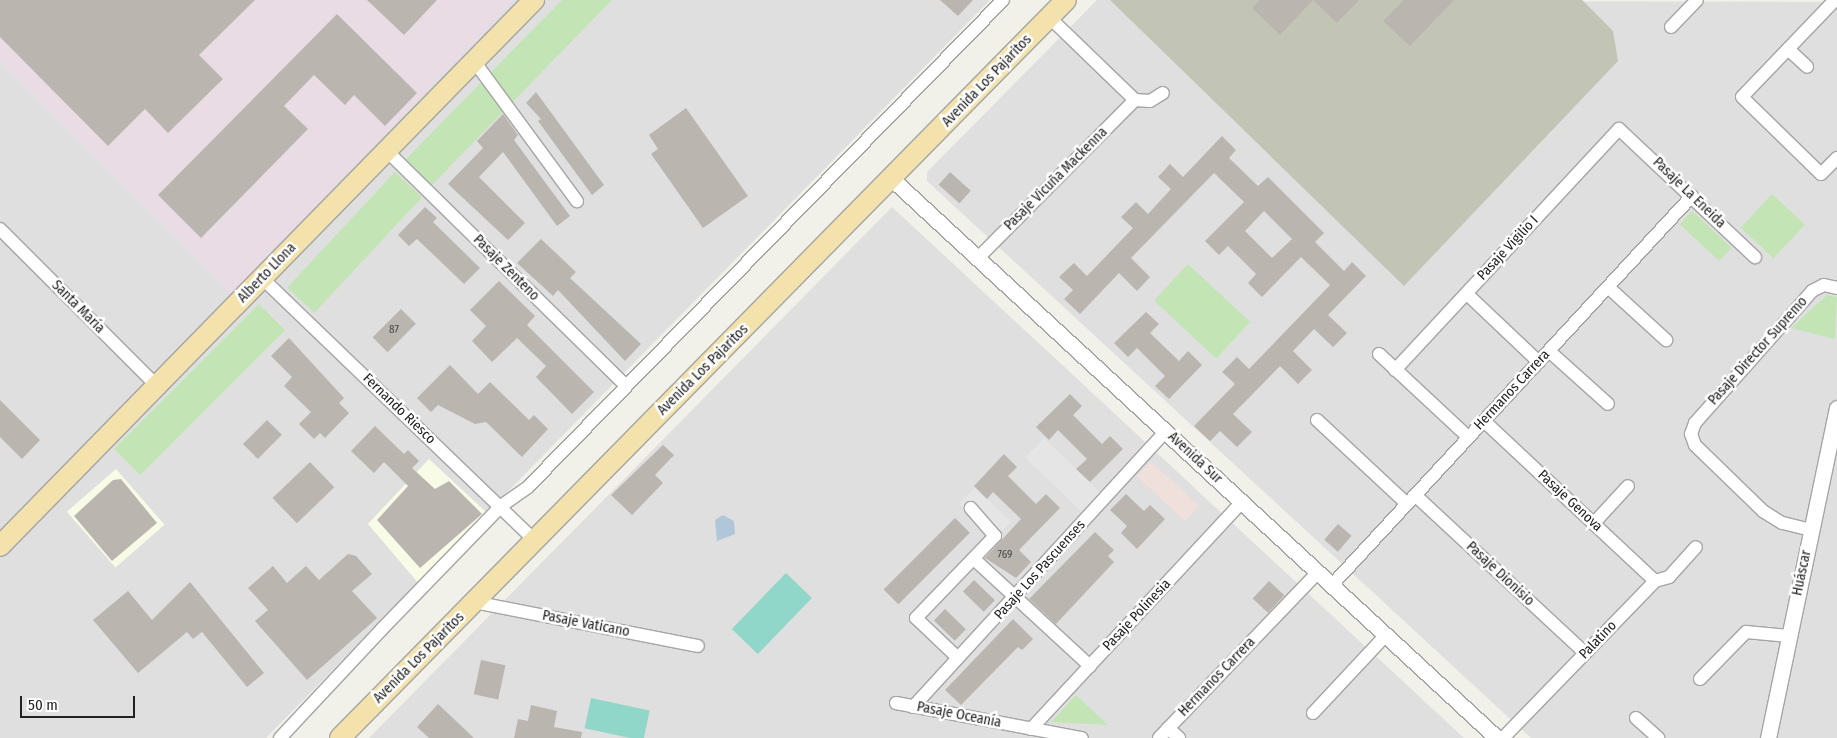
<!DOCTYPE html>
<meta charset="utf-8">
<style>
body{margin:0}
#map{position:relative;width:1837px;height:738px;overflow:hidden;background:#f1f0e9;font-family:"Fira Sans Condensed",sans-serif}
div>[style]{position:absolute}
.residential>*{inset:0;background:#dfdfdf}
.commercial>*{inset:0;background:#efe0db;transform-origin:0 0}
.industrial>*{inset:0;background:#e9dce4}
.education>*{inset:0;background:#f8fce7;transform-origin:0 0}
.construction>*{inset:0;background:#c2c5b5}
.grass>*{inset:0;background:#c3e5b5;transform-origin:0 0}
.pitch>*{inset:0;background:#90d7c9;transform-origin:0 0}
.parking>*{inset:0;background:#e5e5e5;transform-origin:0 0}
.water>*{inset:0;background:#afc7d9}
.building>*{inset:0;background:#bab6af;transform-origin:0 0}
.roads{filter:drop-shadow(1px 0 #a5a5a5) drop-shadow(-1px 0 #a5a5a5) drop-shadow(0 1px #a5a5a5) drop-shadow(0 -1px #a5a5a5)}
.minor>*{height:12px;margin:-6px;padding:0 6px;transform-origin:6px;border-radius:6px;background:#fff}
.tertiary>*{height:15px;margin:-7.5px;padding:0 7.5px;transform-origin:7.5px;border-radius:7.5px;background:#fff}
.primary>*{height:20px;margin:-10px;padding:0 10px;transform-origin:10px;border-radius:10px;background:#f3e2ac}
span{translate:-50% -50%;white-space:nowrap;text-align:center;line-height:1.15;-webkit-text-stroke:5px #fff;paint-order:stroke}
.number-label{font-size:11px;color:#474644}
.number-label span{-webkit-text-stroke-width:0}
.street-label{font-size:14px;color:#212121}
.scale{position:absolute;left:20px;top:696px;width:115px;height:22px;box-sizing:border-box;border:2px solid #212121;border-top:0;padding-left:6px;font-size:15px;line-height:18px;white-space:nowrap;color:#212121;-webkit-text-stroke:4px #fff;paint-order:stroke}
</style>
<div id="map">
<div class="residential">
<i style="clip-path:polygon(0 0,990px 0,266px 738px,0 738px)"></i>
<i style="clip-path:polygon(1097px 0,1837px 2px,1837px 738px,1531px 738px,927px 181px,927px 172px)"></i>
<i style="clip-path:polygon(892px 207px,1464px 738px,369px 738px)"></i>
</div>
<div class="commercial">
<i style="left:1151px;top:461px;width:66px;height:21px;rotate:43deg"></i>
</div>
<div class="industrial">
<i style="clip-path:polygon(0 0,515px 0,231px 293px,0 62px)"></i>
</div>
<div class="education">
<i style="clip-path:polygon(429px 459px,486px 512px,487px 518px,420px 585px,368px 524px)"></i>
<i style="left:116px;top:469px;width:74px;height:65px;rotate:49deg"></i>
</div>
<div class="construction">
<i style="clip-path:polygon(1110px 0,1582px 0,1613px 31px,1618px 61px,1404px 286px)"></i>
</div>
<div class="grass">
<i style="clip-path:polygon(562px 0,612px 0,431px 186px,404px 161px)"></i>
<i style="left:395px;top:172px;width:37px;height:158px;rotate:43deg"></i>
<i style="left:1772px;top:194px;width:45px;height:46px;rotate:43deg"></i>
<i style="left:1692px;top:211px;width:54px;height:18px;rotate:43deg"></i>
<i style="left:1188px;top:264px;width:85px;height:50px;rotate:43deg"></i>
<i style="clip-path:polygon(1827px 295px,1837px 297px,1835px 339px,1791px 328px)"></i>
<i style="left:259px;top:304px;width:37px;height:205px;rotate:45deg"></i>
<i style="clip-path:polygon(1076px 695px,1108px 725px,1051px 722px)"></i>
</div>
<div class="pitch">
<i style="left:786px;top:573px;width:36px;height:78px;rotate:44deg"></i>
<i style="left:591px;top:698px;width:60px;height:31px;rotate:12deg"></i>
</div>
<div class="parking">
<i style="left:1044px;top:438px;width:80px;height:27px;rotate:44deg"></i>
<i style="left:975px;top:487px;width:50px;height:23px;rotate:44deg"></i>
</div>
<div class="water">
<i style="clip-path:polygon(723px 515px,734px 521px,735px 534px,717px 541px,715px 520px)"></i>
</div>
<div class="building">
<i style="clip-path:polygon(0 0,255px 0,199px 55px,223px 79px,168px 133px,145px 109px,108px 146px,0 37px)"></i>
<i style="clip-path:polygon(367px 0,437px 0,404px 35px)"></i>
<i style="clip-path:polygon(940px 0,973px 0,958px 16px)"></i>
<i style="clip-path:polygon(1260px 0,1359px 0,1337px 23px,1313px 0,1280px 35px,1252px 8px)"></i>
<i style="clip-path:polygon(1404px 0,1454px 0,1410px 46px,1383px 21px)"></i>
<i style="clip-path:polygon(337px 14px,417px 93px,385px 126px,354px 95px,345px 105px,314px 75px,284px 106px,308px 129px,201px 238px,158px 195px)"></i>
<i style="clip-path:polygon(536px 92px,604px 185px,592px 195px,538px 121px,541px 119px,526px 103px)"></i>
<i style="clip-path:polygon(686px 108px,748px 196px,703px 228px,651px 154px,658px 149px,649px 135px)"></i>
<i style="clip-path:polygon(503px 114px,518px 135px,514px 140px,570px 216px,557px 226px,503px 152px,479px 177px,525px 223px,508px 240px,448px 184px,483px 148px,477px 141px)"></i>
<i style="clip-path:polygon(evenodd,1222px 136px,1236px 150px,1229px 158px,1258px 186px,1268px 177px,1324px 233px,1315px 242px,1344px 271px,1352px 262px,1366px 276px,1328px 315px,1347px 333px,1333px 347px,1314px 329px,1293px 351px,1312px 370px,1298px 384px,1280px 366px,1233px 414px,1252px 432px,1237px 447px,1220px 431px,1210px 441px,1194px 426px,1235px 384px,1222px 372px,1237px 357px,1249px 369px,1330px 285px,1301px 257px,1262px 297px,1248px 283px,1256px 274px,1228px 246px,1219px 255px,1205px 241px,1244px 202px,1214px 173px,1131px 258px,1150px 277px,1137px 291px,1119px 273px,1080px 314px,1064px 299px,1073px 290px,1059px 277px,1074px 263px,1087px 276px,1133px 228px,1121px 217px,1136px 202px,1148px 214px,1171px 189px,1158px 177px,1170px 164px,1183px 177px,1222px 136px,1264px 211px,1292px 239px,1272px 258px,1245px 231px,1264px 211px)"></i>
<i style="left:950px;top:172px;width:28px;height:17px;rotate:42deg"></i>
<i style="clip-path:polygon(425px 207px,437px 218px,433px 222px,480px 268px,464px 284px,417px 239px,409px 246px,398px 235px)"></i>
<i style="clip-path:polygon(541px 239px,576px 272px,570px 278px,641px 344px,625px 361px,558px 290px,553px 296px,517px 263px)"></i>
<i style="clip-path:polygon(499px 281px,535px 316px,527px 325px,594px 392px,572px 414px,536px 377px,546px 366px,517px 338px,492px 362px,472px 341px,486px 326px,470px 310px)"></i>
<i style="left:401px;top:309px;width:21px;height:40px;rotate:45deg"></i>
<i style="clip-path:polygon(1146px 312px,1159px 324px,1150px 333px,1179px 361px,1188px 351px,1202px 365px,1169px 399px,1155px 386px,1165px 376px,1137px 348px,1128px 357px,1114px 343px)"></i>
<i style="clip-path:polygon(289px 338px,344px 398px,339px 403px,349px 413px,325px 438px,320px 433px,314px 439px,299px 424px,311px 412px,284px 386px,292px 377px,271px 356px)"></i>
<i style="clip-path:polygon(450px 365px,478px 394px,490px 382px,529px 420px,534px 415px,548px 429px,522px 457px,486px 422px,475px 424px,438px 405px,431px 412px,417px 398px)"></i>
<i style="clip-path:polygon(1070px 394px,1082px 406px,1073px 415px,1102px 444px,1110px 436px,1123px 449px,1090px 482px,1076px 469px,1087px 459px,1058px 430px,1049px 440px,1036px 427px)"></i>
<i style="clip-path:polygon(0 400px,40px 440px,22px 459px,0 437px)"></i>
<i style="left:267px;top:420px;width:21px;height:34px;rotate:45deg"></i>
<i style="clip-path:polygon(375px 426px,404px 454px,408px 450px,419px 461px,412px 468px,435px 489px,449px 481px,482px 514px,420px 568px,377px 520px,408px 486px,384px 462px,374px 473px,351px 451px)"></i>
<i style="clip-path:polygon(663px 445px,674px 455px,655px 475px,663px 483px,632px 515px,611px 495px)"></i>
<i style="clip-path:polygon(1004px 454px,1017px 467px,1008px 476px,1036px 504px,1046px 494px,1060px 508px,1019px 550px,1031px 562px,1016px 578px,985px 558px,1021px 519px,993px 492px,987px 499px,974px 486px)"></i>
<i style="left:310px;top:462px;width:35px;height:52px;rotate:46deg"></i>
<i style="clip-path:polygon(121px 479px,157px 523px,112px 561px,74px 516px,113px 480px)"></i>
<i style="clip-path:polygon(1126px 494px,1144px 511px,1150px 505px,1165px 519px,1137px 549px,1121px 533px,1127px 526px,1110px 510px)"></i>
<i style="left:955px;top:518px;width:21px;height:101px;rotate:45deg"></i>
<i style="left:1338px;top:524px;width:18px;height:21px;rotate:41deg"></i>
<i style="clip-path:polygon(1095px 532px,1114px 550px,1108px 556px,1114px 562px,1056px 624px,1029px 599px)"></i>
<i style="clip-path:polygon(348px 554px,356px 556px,372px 574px,352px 591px,377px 618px,307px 680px,255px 621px,268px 610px,248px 588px,273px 566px,287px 583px,306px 566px,319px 580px)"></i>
<i style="left:974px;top:580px;width:29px;height:16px;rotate:44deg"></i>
<i style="left:1269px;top:581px;width:21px;height:24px;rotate:43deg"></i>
<i style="clip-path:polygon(190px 582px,264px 673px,247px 687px,202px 632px,193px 639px,187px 632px,138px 673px,93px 620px,128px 591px,152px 620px)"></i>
<i style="left:945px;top:609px;width:29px;height:16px;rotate:44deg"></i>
<i style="clip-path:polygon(1013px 619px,1033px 639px,1022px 650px,1018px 647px,961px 705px,945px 690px)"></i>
<i style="left:481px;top:660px;width:25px;height:35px;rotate:12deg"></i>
<i style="clip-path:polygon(438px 704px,474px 738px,429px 738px,417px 727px)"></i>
<i style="clip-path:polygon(531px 705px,557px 711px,554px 727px,582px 732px,581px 738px,514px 738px,518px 719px,528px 721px)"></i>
</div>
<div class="roads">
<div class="minor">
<i style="left:1835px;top:0;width:134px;rotate:133.8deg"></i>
<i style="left:1742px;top:97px;width:110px;rotate:44.3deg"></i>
<i style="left:1821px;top:174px;width:23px;rotate:-45deg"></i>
<i style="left:1049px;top:17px;width:120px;rotate:44deg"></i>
<i style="left:1135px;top:100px;width:15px;rotate:4deg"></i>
<i style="left:1150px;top:101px;width:15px;rotate:-32deg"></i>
<i style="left:1671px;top:27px;width:37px;rotate:-46deg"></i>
<i style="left:1788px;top:49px;width:26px;rotate:43deg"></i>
<i style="left:474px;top:61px;width:174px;rotate:53.7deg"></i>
<i style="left:387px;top:151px;width:335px;rotate:44.5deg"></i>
<i style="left:0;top:229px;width:222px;rotate:45deg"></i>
<i style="left:978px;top:258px;width:223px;rotate:-45.2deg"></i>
<i style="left:262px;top:278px;width:379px;rotate:43.9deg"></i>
<i style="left:1608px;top:287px;width:79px;rotate:42.4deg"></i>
<i style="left:1467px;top:294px;width:99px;rotate:43.4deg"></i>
<i style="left:1549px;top:351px;width:79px;rotate:41.9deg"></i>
<i style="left:1379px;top:354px;width:122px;rotate:43deg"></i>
<i style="left:1395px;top:370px;width:329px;rotate:-47.1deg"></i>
<i style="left:1619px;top:129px;width:187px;rotate:43.3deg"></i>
<i style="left:1317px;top:420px;width:123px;rotate:43deg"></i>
<i style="left:1484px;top:421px;width:234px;rotate:43.1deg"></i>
<i style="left:1415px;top:495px;width:232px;rotate:42.9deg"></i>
<i style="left:1594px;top:523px;width:50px;rotate:-47.4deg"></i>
<i style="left:1811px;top:530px;width:30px;rotate:-166deg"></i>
<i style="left:1782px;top:523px;width:22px;rotate:-148deg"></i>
<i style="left:1763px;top:511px;width:95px;rotate:-135.9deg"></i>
<i style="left:1695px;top:445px;width:12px;rotate:-110deg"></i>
<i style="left:1691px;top:434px;width:12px;rotate:-70deg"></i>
<i style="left:1695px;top:423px;width:176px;rotate:-48.4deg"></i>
<i style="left:1812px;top:291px;width:13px;rotate:-27deg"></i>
<i style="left:1824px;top:285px;width:13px;rotate:13deg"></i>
<i style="left:974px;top:559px;width:158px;rotate:42.7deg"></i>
<i style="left:1332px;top:585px;width:530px;rotate:-47.22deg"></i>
<i style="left:474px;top:602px;width:228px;rotate:11.1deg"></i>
<i style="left:958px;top:658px;width:58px;rotate:-136.4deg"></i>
<i style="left:916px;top:618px;width:114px;rotate:-46.1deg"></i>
<i style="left:995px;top:536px;width:37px;rotate:-131deg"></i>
<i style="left:1700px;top:679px;width:66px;rotate:-45.6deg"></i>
<i style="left:1746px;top:632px;width:43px;rotate:5.3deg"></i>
<i style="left:896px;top:703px;width:189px;rotate:10.7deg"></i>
<i style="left:913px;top:707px;width:374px;rotate:-47.5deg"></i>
<i style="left:1313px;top:713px;width:107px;rotate:-46.9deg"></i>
<i style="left:1636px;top:718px;width:30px;rotate:42deg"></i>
<i style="left:1168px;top:728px;width:15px;rotate:42deg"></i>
<i style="left:1031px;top:729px;width:310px;rotate:-47.1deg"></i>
<i style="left:280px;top:738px;width:148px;rotate:-46.9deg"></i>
<i style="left:381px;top:630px;width:173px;rotate:-45.9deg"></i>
<i style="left:501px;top:506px;width:33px;rotate:-35deg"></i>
<i style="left:528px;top:487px;width:680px;rotate:-45.71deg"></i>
<i style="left:1159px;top:738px;width:230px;rotate:-46.2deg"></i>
<i style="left:1503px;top:738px;width:219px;rotate:-45.9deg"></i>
<i style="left:1655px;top:581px;width:15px;rotate:-16deg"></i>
<i style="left:1669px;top:577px;width:40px;rotate:-48deg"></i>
</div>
<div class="tertiary">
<i style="left:892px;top:179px;width:824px;rotate:42.74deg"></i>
<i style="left:1768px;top:738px;width:337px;rotate:-78.2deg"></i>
</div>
<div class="primary">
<i style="left:0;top:546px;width:764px;rotate:-45.64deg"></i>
<i style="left:340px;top:738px;width:1035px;rotate:-45.47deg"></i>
</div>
</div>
<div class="number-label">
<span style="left:394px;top:330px">87</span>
<span style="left:1005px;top:555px">769</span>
</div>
<div class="street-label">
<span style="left:987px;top:81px;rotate:-46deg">Avenida Los Pajaritos</span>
<span style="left:1056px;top:179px;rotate:-45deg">Pasaje Vicuña Mackenna</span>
<span style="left:1689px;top:193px;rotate:44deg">Pasaje La Eneida</span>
<span style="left:1508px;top:248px;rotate:-47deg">Pasaje Vigilio I</span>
<span style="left:506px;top:268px;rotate:45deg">Pasaje Zenteno</span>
<span style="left:267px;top:273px;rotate:-46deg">Alberto Llona</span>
<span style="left:78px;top:307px;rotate:45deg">Santa María</span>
<span style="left:1758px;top:351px;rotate:-48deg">Pasaje Director Supremo</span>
<span style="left:703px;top:370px;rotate:-45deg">Avenida Los Pajaritos</span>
<span style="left:1512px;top:390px;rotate:-47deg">Hermanos Carrera</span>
<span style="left:399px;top:409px;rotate:44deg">Fernando Riesco</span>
<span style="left:1195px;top:458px;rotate:43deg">Avenida Sur</span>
<span style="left:1570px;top:501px;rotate:43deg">Pasaje Genova</span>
<span style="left:1040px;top:570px;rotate:-48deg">Pasaje Los Pascuenses</span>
<span style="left:1802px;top:573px;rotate:-78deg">Huáscar</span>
<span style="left:1500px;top:574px;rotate:43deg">Pasaje Dionisio</span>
<span style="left:1137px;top:615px;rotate:-47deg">Pasaje Polinesia</span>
<span style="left:586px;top:624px;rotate:11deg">Pasaje Vaticano</span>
<span style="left:1598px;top:640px;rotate:-46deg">Palatino</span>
<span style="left:419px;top:658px;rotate:-45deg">Avenida Los Pajaritos</span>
<span style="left:1217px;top:677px;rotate:-46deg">Hermanos Carrera</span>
<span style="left:959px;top:715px;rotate:11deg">Pasaje Oceanía</span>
</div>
<div class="scale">50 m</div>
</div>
